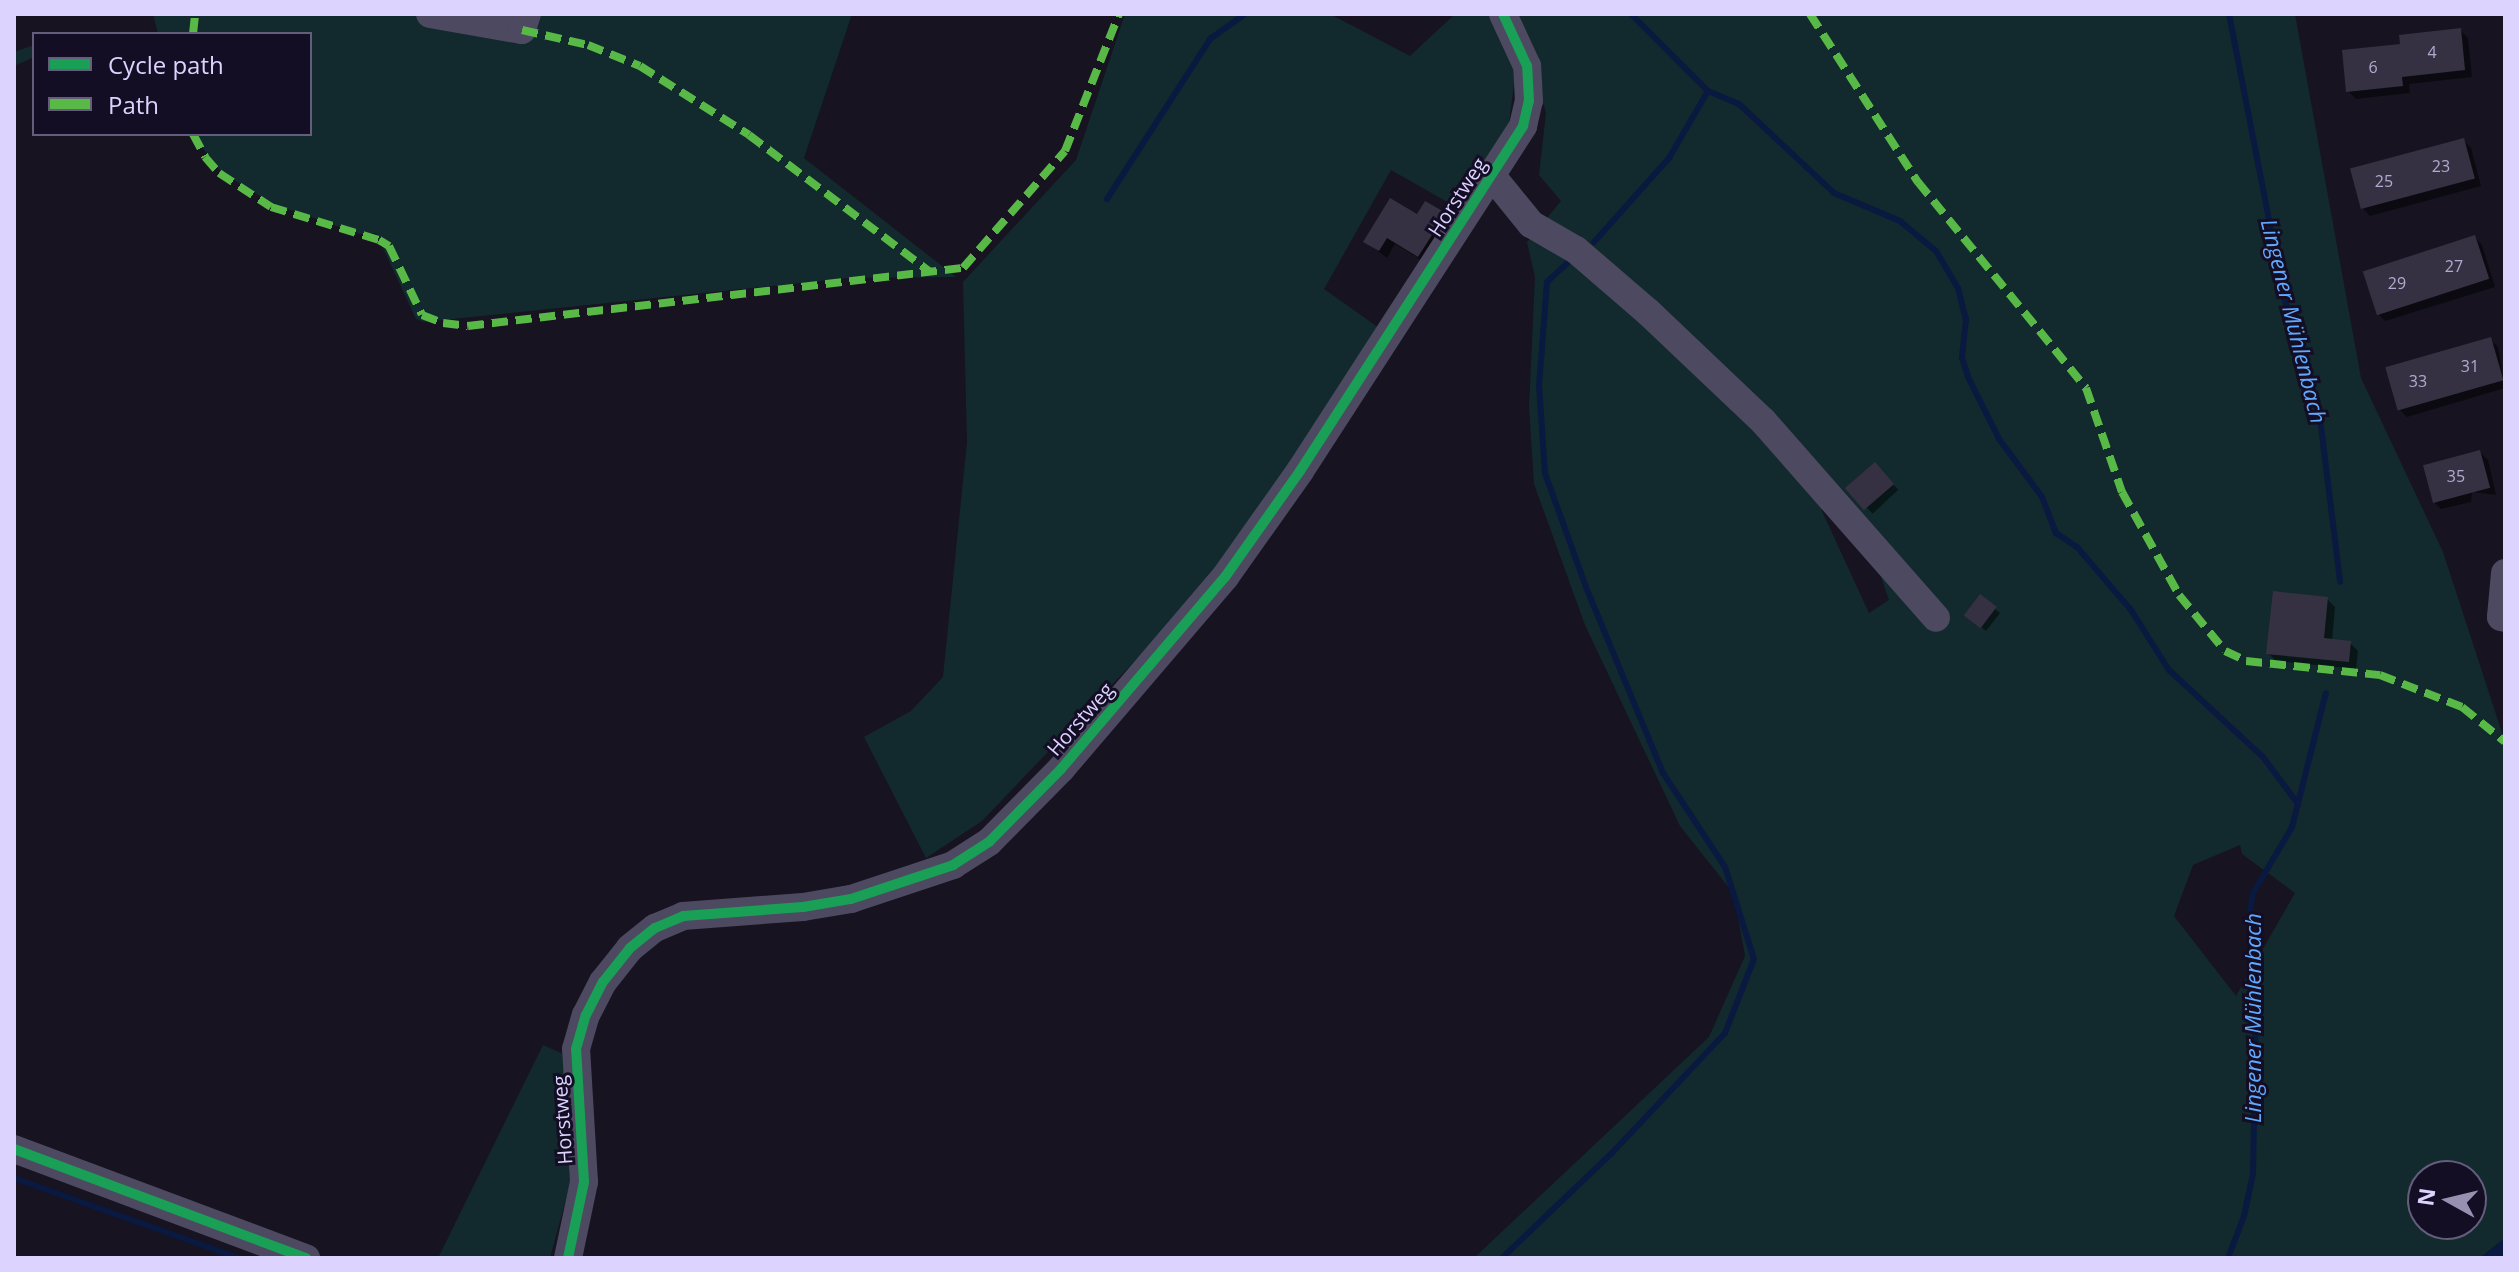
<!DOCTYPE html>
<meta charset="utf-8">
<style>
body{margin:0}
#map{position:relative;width:2519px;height:1272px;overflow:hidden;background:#171320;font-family:"Open Sans",sans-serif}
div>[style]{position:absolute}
.green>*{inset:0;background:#122a2d}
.water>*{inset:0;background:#0a1940}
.shadow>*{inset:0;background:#0007;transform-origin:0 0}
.stream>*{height:6px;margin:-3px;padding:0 3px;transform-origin:3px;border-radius:3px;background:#0a1940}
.building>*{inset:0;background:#363142;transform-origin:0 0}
.minor>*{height:28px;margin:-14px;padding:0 14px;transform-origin:14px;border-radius:14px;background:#4c4961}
.quiet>*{height:8px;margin-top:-4px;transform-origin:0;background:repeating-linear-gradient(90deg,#58b947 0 16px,transparent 0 24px)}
.cycleway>*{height:10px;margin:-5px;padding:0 5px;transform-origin:5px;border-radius:5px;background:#1a9f57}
span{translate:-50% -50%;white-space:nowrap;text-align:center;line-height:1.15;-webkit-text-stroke:6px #140e25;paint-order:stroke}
.number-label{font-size:16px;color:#b2aad0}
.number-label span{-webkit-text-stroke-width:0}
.street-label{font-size:20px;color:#dcd3ff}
.water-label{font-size:22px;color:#61a9ff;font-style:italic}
.frame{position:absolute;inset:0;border:16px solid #dcd3ff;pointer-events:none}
.legend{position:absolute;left:32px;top:32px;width:280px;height:104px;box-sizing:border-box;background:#140e25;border:2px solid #645d7c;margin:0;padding:10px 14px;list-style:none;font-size:24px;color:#dcd3ff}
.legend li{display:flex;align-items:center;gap:16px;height:40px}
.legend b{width:40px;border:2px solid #645d7c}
.north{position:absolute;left:2407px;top:1160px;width:80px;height:80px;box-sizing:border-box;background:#140e25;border:2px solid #645d7c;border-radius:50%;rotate:278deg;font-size:22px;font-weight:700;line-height:32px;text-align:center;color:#dcd3ff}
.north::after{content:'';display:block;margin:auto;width:28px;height:36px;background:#9790b1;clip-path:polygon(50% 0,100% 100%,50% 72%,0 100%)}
</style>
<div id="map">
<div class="green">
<i style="clip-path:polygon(153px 14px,852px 14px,804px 158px,956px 277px,848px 278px,424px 322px,416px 319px,376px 233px,360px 234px,273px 204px,221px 172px,196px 139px,195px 134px,310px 134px,310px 34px,158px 34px)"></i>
<i style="clip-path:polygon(evenodd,1125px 14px,1330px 14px,1410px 56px,1455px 14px,2295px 14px,2361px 378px,2443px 552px,2505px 742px,2505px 1238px,2480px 1258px,1474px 1258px,1709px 1037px,1745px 956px,1734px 894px,1680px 826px,1585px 625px,1534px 484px,1529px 407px,1535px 277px,1527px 242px,1561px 201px,1539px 175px,1546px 113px,1535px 74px,1515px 76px,1509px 123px,1456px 207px,1391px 170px,1324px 289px,1382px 330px,1255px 517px,1169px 625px,982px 821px,926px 858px,864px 737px,911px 711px,943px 677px,967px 442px,963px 282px,1076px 160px,1125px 14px,1821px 509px,1867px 537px,1889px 600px,1869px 613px,1821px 509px,1125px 14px,2240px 845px,2242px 854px,2295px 893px,2236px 996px,2174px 916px,2193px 865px,2240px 845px,1125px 14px,2423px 1176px,2471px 1176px,2471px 1224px,2423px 1224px,2423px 1176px)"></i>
<i style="clip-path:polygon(34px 45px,34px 57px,14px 66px,14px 52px)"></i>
<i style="clip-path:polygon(543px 1045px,566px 1055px,570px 1184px,550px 1258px,438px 1258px)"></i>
</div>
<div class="water">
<i style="clip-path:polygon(2505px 1238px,2505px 1258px,2480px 1258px,2481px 1257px)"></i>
</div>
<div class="shadow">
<i style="clip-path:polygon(2460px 30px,2468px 38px,2472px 77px,2409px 84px,2410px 93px,2356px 99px,2348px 91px,2403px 46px)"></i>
<i style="clip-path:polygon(2463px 140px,2471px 148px,2481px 186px,2370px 216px,2363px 208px)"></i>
<i style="clip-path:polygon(1444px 215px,1452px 223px,1426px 263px,1395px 244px,1387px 258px,1366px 242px)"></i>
<i style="clip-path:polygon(2475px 237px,2482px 245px,2495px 287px,2385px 321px,2377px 313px)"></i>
<i style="clip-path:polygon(2490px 339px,2498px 347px,2505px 388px,2407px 417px,2399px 409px)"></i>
<i style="clip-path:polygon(2480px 452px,2488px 460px,2496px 495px,2472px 492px,2471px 502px,2441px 509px,2434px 502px)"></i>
<i style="left:1875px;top:465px;width:34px;height:35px;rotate:47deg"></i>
<i style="clip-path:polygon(2327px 599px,2335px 607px,2332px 641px,2350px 643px,2358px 651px,2356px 669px,2276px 661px,2268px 653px)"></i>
<i style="clip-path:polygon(1995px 609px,2000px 613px,1986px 631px,1971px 619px)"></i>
</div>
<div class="stream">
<i style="left:1631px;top:14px;width:109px;rotate:45deg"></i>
<i style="left:1708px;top:91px;width:34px;rotate:23deg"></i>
<i style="left:1739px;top:104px;width:130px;rotate:43.1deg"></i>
<i style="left:1834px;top:193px;width:72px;rotate:23deg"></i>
<i style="left:1900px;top:221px;width:47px;rotate:39.8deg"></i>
<i style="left:1936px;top:251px;width:43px;rotate:59.3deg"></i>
<i style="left:1958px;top:288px;width:32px;rotate:76deg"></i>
<i style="left:1966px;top:319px;width:39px;rotate:96deg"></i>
<i style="left:1962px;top:358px;width:20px;rotate:72deg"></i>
<i style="left:1968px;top:377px;width:69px;rotate:63.4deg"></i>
<i style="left:1999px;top:439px;width:72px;rotate:53.4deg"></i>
<i style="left:2042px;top:497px;width:39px;rotate:69deg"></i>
<i style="left:2056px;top:533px;width:25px;rotate:34deg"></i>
<i style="left:2077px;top:547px;width:83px;rotate:49.4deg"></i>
<i style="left:2131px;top:610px;width:71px;rotate:57.7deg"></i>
<i style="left:2169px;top:670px;width:128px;rotate:42.8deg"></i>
<i style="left:2263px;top:757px;width:59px;rotate:53.3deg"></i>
<i style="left:2229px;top:14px;width:289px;rotate:79deg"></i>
<i style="left:2284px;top:298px;width:125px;rotate:73.3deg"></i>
<i style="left:2320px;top:418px;width:165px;rotate:83deg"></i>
<i style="left:1107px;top:199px;width:190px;rotate:-57.2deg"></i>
<i style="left:1210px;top:39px;width:43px;rotate:-35.5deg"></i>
<i style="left:1594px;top:242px;width:113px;rotate:-48.2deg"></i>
<i style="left:1669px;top:158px;width:78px;rotate:-59.8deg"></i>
<i style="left:14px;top:1178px;width:239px;rotate:19.6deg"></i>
<i style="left:1502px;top:1258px;width:151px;rotate:-43.7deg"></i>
<i style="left:1611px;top:1154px;width:166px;rotate:-46.7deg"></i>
<i style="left:1725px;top:1033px;width:79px;rotate:-68.6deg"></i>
<i style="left:1754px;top:959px;width:96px;rotate:-107.5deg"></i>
<i style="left:1725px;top:867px;width:113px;rotate:-123.4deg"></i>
<i style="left:1663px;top:773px;width:201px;rotate:-112.5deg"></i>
<i style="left:1586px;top:587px;width:121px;rotate:-109.8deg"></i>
<i style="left:1545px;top:473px;width:87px;rotate:-93.9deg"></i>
<i style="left:1539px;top:386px;width:104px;rotate:-85.6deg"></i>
<i style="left:1547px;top:282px;width:35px;rotate:-43deg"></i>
<i style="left:2228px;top:1258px;width:45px;rotate:-69.1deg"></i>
<i style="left:2244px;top:1216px;width:43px;rotate:-77.9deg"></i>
<i style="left:2253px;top:1174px;width:175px;rotate:-89deg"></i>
<i style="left:2256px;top:999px;width:88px;rotate:-93.9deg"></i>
<i style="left:2250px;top:911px;width:18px;rotate:-81deg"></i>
<i style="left:2253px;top:893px;width:77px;rotate:-59.4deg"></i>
<i style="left:2292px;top:827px;width:138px;rotate:-75.8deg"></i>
</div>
<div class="building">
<i style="clip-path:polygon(2461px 28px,2465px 70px,2402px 77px,2403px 86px,2346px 92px,2342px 50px,2400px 44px,2399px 35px)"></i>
<i style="left:2464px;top:138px;width:42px;height:118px;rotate:75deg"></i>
<i style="clip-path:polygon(1390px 198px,1417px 214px,1425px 201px,1446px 213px,1418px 257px,1387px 238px,1379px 251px,1363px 242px)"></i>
<i style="left:2475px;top:235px;width:46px;height:118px;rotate:72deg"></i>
<i style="left:2491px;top:337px;width:45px;height:110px;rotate:74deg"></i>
<i style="left:2480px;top:450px;width:39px;height:59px;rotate:75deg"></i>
<i style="left:1875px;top:462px;width:29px;height:40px;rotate:49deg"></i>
<i style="clip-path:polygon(2273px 591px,2328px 597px,2324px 638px,2351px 641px,2349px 662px,2266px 654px)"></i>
<i style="left:1980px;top:594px;width:21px;height:27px;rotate:37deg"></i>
</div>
<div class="minor">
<i style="left:430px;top:14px;width:93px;rotate:9.9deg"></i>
<i style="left:522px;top:30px;width:17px;rotate:-73deg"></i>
<i style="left:1492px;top:176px;width:62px;rotate:50.9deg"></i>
<i style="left:1531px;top:224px;width:52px;rotate:30deg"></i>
<i style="left:1576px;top:250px;width:94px;rotate:40.7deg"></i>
<i style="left:1647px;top:311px;width:160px;rotate:43.5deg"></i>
<i style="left:1763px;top:421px;width:262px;rotate:48.7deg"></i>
<i style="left:2505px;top:573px;width:44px;rotate:95.2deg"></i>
<i style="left:2501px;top:617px;width:4px;rotate:14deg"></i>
<i style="left:14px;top:1149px;width:312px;rotate:20.5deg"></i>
<i style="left:568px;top:1258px;width:78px;rotate:-78.1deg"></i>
<i style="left:584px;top:1182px;width:133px;rotate:-93.4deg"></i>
<i style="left:576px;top:1049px;width:35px;rotate:-74deg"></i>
<i style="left:586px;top:1015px;width:37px;rotate:-63deg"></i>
<i style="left:603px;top:982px;width:43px;rotate:-51.5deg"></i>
<i style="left:630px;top:948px;width:32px;rotate:-39deg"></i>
<i style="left:655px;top:928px;width:30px;rotate:-23deg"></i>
<i style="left:683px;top:916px;width:120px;rotate:-4.3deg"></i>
<i style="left:803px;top:907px;width:49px;rotate:-9.5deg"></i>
<i style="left:851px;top:899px;width:108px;rotate:-18.4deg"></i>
<i style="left:953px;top:865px;width:43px;rotate:-32.6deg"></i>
<i style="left:989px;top:842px;width:103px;rotate:-45.4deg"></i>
<i style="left:1061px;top:769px;width:253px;rotate:-49.5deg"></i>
<i style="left:1225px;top:577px;width:130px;rotate:-54.7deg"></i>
<i style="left:1300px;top:471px;width:411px;rotate:-57.1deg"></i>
<i style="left:1523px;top:126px;width:26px;rotate:-77deg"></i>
<i style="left:1529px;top:101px;width:35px;rotate:-93deg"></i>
<i style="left:1527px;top:66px;width:57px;rotate:-114.8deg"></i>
</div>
<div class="quiet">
<i style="left:1810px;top:14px;width:200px;rotate:57.3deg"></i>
<i style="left:1918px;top:182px;width:266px;rotate:50.8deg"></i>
<i style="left:2086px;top:388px;width:110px;rotate:70.9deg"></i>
<i style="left:2122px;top:492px;width:118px;rotate:61deg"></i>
<i style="left:2179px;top:595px;width:72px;rotate:50.6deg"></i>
<i style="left:2225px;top:651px;width:23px;rotate:25deg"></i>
<i style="left:2246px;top:661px;width:135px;rotate:6deg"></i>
<i style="left:2380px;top:675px;width:88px;rotate:21.3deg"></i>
<i style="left:2462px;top:707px;width:55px;rotate:39.1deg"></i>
<i style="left:522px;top:30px;width:68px;rotate:12.8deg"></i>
<i style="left:588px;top:45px;width:56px;rotate:22deg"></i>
<i style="left:640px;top:66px;width:129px;rotate:32.3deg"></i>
<i style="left:749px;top:135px;width:227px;rotate:37.1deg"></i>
<i style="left:193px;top:34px;width:20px;rotate:-84deg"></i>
<i style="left:193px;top:134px;width:26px;rotate:62deg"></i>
<i style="left:205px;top:157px;width:21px;rotate:49deg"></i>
<i style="left:219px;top:173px;width:62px;rotate:33.2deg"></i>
<i style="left:271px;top:207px;width:113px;rotate:17deg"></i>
<i style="left:379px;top:240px;width:12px;rotate:31deg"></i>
<i style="left:389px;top:246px;width:76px;rotate:64.4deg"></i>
<i style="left:422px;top:315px;width:22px;rotate:21deg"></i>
<i style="left:443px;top:323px;width:25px;rotate:7deg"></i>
<i style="left:468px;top:326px;width:498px;rotate:-6.7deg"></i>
<i style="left:963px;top:268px;width:155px;rotate:-48.9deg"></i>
<i style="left:1065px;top:151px;width:147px;rotate:-68.5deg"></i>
</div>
<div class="cycleway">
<i style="left:14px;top:1149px;width:312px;rotate:20.5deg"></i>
<i style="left:568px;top:1258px;width:78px;rotate:-78.1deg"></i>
<i style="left:584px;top:1182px;width:133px;rotate:-93.4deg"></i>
<i style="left:576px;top:1049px;width:35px;rotate:-74deg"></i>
<i style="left:586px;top:1015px;width:37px;rotate:-63deg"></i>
<i style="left:603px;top:982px;width:43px;rotate:-51.5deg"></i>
<i style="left:630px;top:948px;width:32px;rotate:-39deg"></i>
<i style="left:655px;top:928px;width:30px;rotate:-23deg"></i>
<i style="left:683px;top:916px;width:120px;rotate:-4.3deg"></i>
<i style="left:803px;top:907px;width:49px;rotate:-9.5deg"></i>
<i style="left:851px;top:899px;width:108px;rotate:-18.4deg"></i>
<i style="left:953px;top:865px;width:43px;rotate:-32.6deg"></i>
<i style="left:989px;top:842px;width:103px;rotate:-45.4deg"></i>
<i style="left:1061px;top:769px;width:253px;rotate:-49.5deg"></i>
<i style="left:1225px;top:577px;width:130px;rotate:-54.7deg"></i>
<i style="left:1300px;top:471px;width:411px;rotate:-57.1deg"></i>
<i style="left:1523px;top:126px;width:26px;rotate:-77deg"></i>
<i style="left:1529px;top:101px;width:35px;rotate:-93deg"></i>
<i style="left:1527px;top:66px;width:57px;rotate:-114.8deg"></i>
</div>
<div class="number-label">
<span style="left:2432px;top:52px">4</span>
<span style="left:2373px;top:67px">6</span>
<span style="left:2441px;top:166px">23</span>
<span style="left:2384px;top:181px">25</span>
<span style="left:2454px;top:266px">27</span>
<span style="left:2397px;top:283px">29</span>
<span style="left:2470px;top:366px">31</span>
<span style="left:2418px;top:381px">33</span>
<span style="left:2456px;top:476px">35</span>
</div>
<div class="street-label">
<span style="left:1457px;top:197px;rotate:-57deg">Horstweg</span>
<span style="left:1080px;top:719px;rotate:-49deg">Horstweg</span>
<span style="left:562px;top:1120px;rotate:-94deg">Horstweg</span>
</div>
<div class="water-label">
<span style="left:2294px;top:321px;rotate:76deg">Lingener Mühlenbach</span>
<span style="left:2253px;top:1018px;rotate:-90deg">Lingener Mühlenbach</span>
</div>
<div class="frame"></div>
<ul class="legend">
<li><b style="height:10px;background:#1a9f57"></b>Cycle path</li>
<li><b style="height:10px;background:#58b947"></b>Path</li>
</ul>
<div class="north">N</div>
</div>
